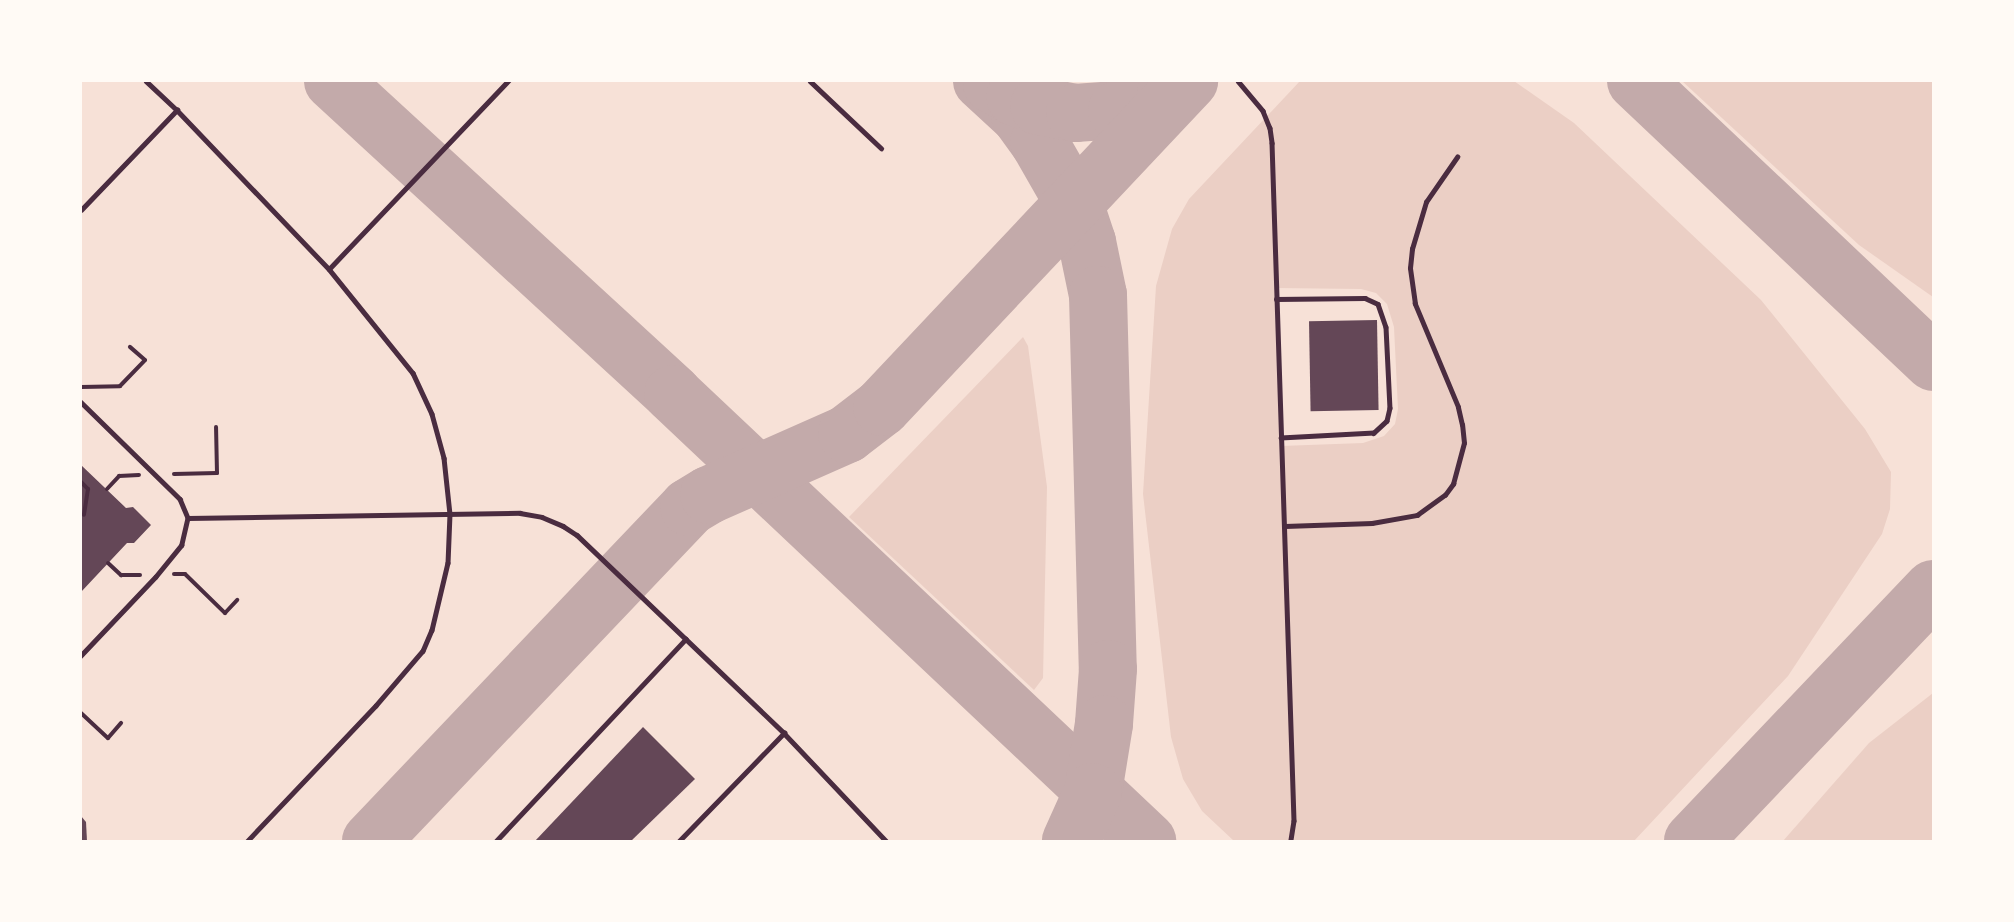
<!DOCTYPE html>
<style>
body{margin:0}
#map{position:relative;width:2014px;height:922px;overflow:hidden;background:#f7e1d7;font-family:"Space Grotesk",sans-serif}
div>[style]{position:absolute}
.green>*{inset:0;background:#ebcfc5}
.taxiway>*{height:58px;margin:-29px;padding:0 29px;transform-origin:29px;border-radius:29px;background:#c3aaaa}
.building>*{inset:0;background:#644757;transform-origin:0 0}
.path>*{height:4px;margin:-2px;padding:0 2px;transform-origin:2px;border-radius:2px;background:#4a2c40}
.service>*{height:4.5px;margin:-2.25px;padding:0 2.25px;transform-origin:2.25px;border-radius:2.25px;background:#4a2c40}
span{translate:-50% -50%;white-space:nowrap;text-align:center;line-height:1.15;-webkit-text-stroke:6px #fffaf5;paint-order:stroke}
.frame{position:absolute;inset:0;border:82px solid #fffaf5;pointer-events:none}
</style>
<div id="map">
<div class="green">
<i style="clip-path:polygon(evenodd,1300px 81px,1514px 81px,1574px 123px,1761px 300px,1865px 429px,1891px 472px,1890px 509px,1882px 534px,1788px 676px,1634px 841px,1234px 841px,1202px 811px,1183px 779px,1171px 737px,1143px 494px,1156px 286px,1172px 229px,1189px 199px,1300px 81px,1276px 288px,1361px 289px,1376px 293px,1387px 304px,1394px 327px,1398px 409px,1395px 424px,1384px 436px,1363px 443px,1281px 446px,1276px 288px)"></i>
<i style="clip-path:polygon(1682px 81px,1933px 81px,1933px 297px,1859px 245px)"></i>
<i style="clip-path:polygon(1023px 337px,1028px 346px,1047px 487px,1043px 678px,1034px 690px,849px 517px)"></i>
<i style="clip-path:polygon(1933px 693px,1933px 841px,1783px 841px,1869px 743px)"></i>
</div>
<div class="taxiway">
<i style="left:333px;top:81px;width:462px;rotate:42.6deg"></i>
<i style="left:673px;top:394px;width:652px;rotate:43.32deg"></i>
<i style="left:982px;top:81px;width:52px;rotate:42.6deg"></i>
<i style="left:1020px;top:116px;width:32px;rotate:54deg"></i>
<i style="left:1039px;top:142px;width:70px;rotate:60.2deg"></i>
<i style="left:1074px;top:203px;width:41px;rotate:71.6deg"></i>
<i style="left:1087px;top:242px;width:54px;rotate:78.3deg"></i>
<i style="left:1098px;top:295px;width:374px;rotate:88.5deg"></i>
<i style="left:1108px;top:669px;width:55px;rotate:94.2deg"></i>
<i style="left:1104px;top:724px;width:69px;rotate:99.2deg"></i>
<i style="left:1093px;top:792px;width:54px;rotate:114.2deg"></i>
<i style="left:1636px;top:81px;width:409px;rotate:43.4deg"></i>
<i style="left:992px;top:84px;width:26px;rotate:29deg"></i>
<i style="left:1015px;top:97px;width:26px;rotate:21deg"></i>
<i style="left:1039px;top:106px;width:37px;rotate:11deg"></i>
<i style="left:1075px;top:113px;width:42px;rotate:-4.1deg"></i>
<i style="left:1117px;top:110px;width:52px;rotate:-19.1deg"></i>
<i style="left:1166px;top:93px;width:14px;rotate:-34deg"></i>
<i style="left:371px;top:841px;width:461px;rotate:-46.4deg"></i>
<i style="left:689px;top:507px;width:23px;rotate:-31deg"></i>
<i style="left:709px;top:495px;width:151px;rotate:-23.8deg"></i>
<i style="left:847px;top:434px;width:44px;rotate:-37.6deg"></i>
<i style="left:882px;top:407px;width:448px;rotate:-46.7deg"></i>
<i style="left:1693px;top:841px;width:348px;rotate:-46.4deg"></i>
</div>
<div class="building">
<i style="left:1377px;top:320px;width:90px;height:68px;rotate:89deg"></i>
<i style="clip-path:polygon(81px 465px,126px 508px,133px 507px,151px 525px,134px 543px,127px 543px,81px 592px)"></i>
<i style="clip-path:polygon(643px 727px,695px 779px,631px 841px,535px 841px)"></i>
<i style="clip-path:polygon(81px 816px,86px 822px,87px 841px,81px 841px)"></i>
</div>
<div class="path">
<i style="left:81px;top:387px;width:39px;rotate:-1deg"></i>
<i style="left:120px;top:386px;width:36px;rotate:-46deg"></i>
<i style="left:145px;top:360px;width:20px;rotate:-139deg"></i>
<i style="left:174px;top:474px;width:43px;rotate:-1.3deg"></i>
<i style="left:217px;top:473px;width:46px;rotate:-91.2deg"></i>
<i style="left:81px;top:482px;width:10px;rotate:45deg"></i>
<i style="left:88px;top:489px;width:26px;rotate:99deg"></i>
<i style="left:107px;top:489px;width:18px;rotate:-47deg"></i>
<i style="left:119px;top:476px;width:20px;rotate:-3deg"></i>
<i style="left:108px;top:563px;width:18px;rotate:43deg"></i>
<i style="left:121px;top:575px;width:19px"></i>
<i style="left:174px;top:574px;width:11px"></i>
<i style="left:185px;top:574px;width:56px;rotate:44.3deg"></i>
<i style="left:225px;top:613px;width:18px;rotate:-47deg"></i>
<i style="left:81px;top:713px;width:37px;rotate:43deg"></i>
<i style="left:108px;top:738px;width:20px;rotate:-49deg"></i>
</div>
<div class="service">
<i style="left:146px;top:81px;width:42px;rotate:43.1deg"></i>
<i style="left:177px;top:110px;width:220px;rotate:46.3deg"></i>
<i style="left:329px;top:269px;width:134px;rotate:51.1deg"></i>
<i style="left:413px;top:373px;width:45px;rotate:65.1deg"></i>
<i style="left:432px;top:414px;width:46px;rotate:74.7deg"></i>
<i style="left:444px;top:458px;width:56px;rotate:83.9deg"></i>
<i style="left:450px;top:514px;width:49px;rotate:92.3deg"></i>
<i style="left:448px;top:563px;width:69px;rotate:103.4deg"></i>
<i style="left:432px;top:630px;width:23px;rotate:113deg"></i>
<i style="left:423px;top:651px;width:72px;rotate:130.5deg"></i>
<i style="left:376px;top:706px;width:186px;rotate:133.5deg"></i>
<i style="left:810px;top:81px;width:98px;rotate:43.3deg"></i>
<i style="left:1238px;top:81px;width:39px;rotate:50deg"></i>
<i style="left:1263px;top:111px;width:18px;rotate:68deg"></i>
<i style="left:1270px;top:128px;width:15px;rotate:82deg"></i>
<i style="left:1272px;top:143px;width:678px;rotate:88.14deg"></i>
<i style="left:1294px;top:821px;width:20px;rotate:99deg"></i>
<i style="left:81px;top:210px;width:139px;rotate:-46.2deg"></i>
<i style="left:329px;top:269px;width:260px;rotate:-46.4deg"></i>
<i style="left:1276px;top:299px;width:89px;rotate:-0.6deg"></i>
<i style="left:1365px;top:298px;width:14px;rotate:25deg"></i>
<i style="left:1378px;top:304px;width:24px;rotate:71deg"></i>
<i style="left:1386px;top:327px;width:81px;rotate:87.2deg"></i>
<i style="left:1390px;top:408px;width:13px;rotate:103deg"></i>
<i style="left:1387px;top:421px;width:18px;rotate:137deg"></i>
<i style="left:1374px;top:433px;width:93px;rotate:176.9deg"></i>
<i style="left:81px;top:402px;width:139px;rotate:44.4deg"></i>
<i style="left:180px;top:499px;width:21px;rotate:67deg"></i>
<i style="left:188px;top:518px;width:28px;rotate:103deg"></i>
<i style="left:182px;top:545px;width:41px;rotate:129.1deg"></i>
<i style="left:156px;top:577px;width:109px;rotate:133.5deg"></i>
<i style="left:188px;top:518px;width:332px;rotate:-0.9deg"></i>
<i style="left:520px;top:513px;width:22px;rotate:10deg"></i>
<i style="left:542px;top:517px;width:23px;rotate:23deg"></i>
<i style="left:563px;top:526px;width:17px;rotate:33deg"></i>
<i style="left:577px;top:535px;width:286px;rotate:43.7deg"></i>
<i style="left:784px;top:733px;width:149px;rotate:46.6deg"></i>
<i style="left:1285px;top:526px;width:87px;rotate:-2deg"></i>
<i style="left:1372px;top:523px;width:46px;rotate:-10.1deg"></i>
<i style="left:1417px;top:515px;width:34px;rotate:-36deg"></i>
<i style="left:1445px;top:495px;width:14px;rotate:-54deg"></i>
<i style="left:1453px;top:484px;width:42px;rotate:-75deg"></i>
<i style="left:1464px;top:443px;width:18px;rotate:-96deg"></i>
<i style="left:1462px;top:425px;width:18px;rotate:-103deg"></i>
<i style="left:1458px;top:407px;width:112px;rotate:-112.7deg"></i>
<i style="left:1415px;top:304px;width:36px;rotate:-98deg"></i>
<i style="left:1410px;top:268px;width:19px;rotate:-84deg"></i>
<i style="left:1412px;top:249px;width:49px;rotate:-73.4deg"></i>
<i style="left:1426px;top:202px;width:55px;rotate:-55.4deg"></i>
<i style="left:496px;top:841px;width:277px;rotate:-46.8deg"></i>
<i style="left:679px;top:841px;width:151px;rotate:-45.8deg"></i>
</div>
<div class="frame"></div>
</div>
